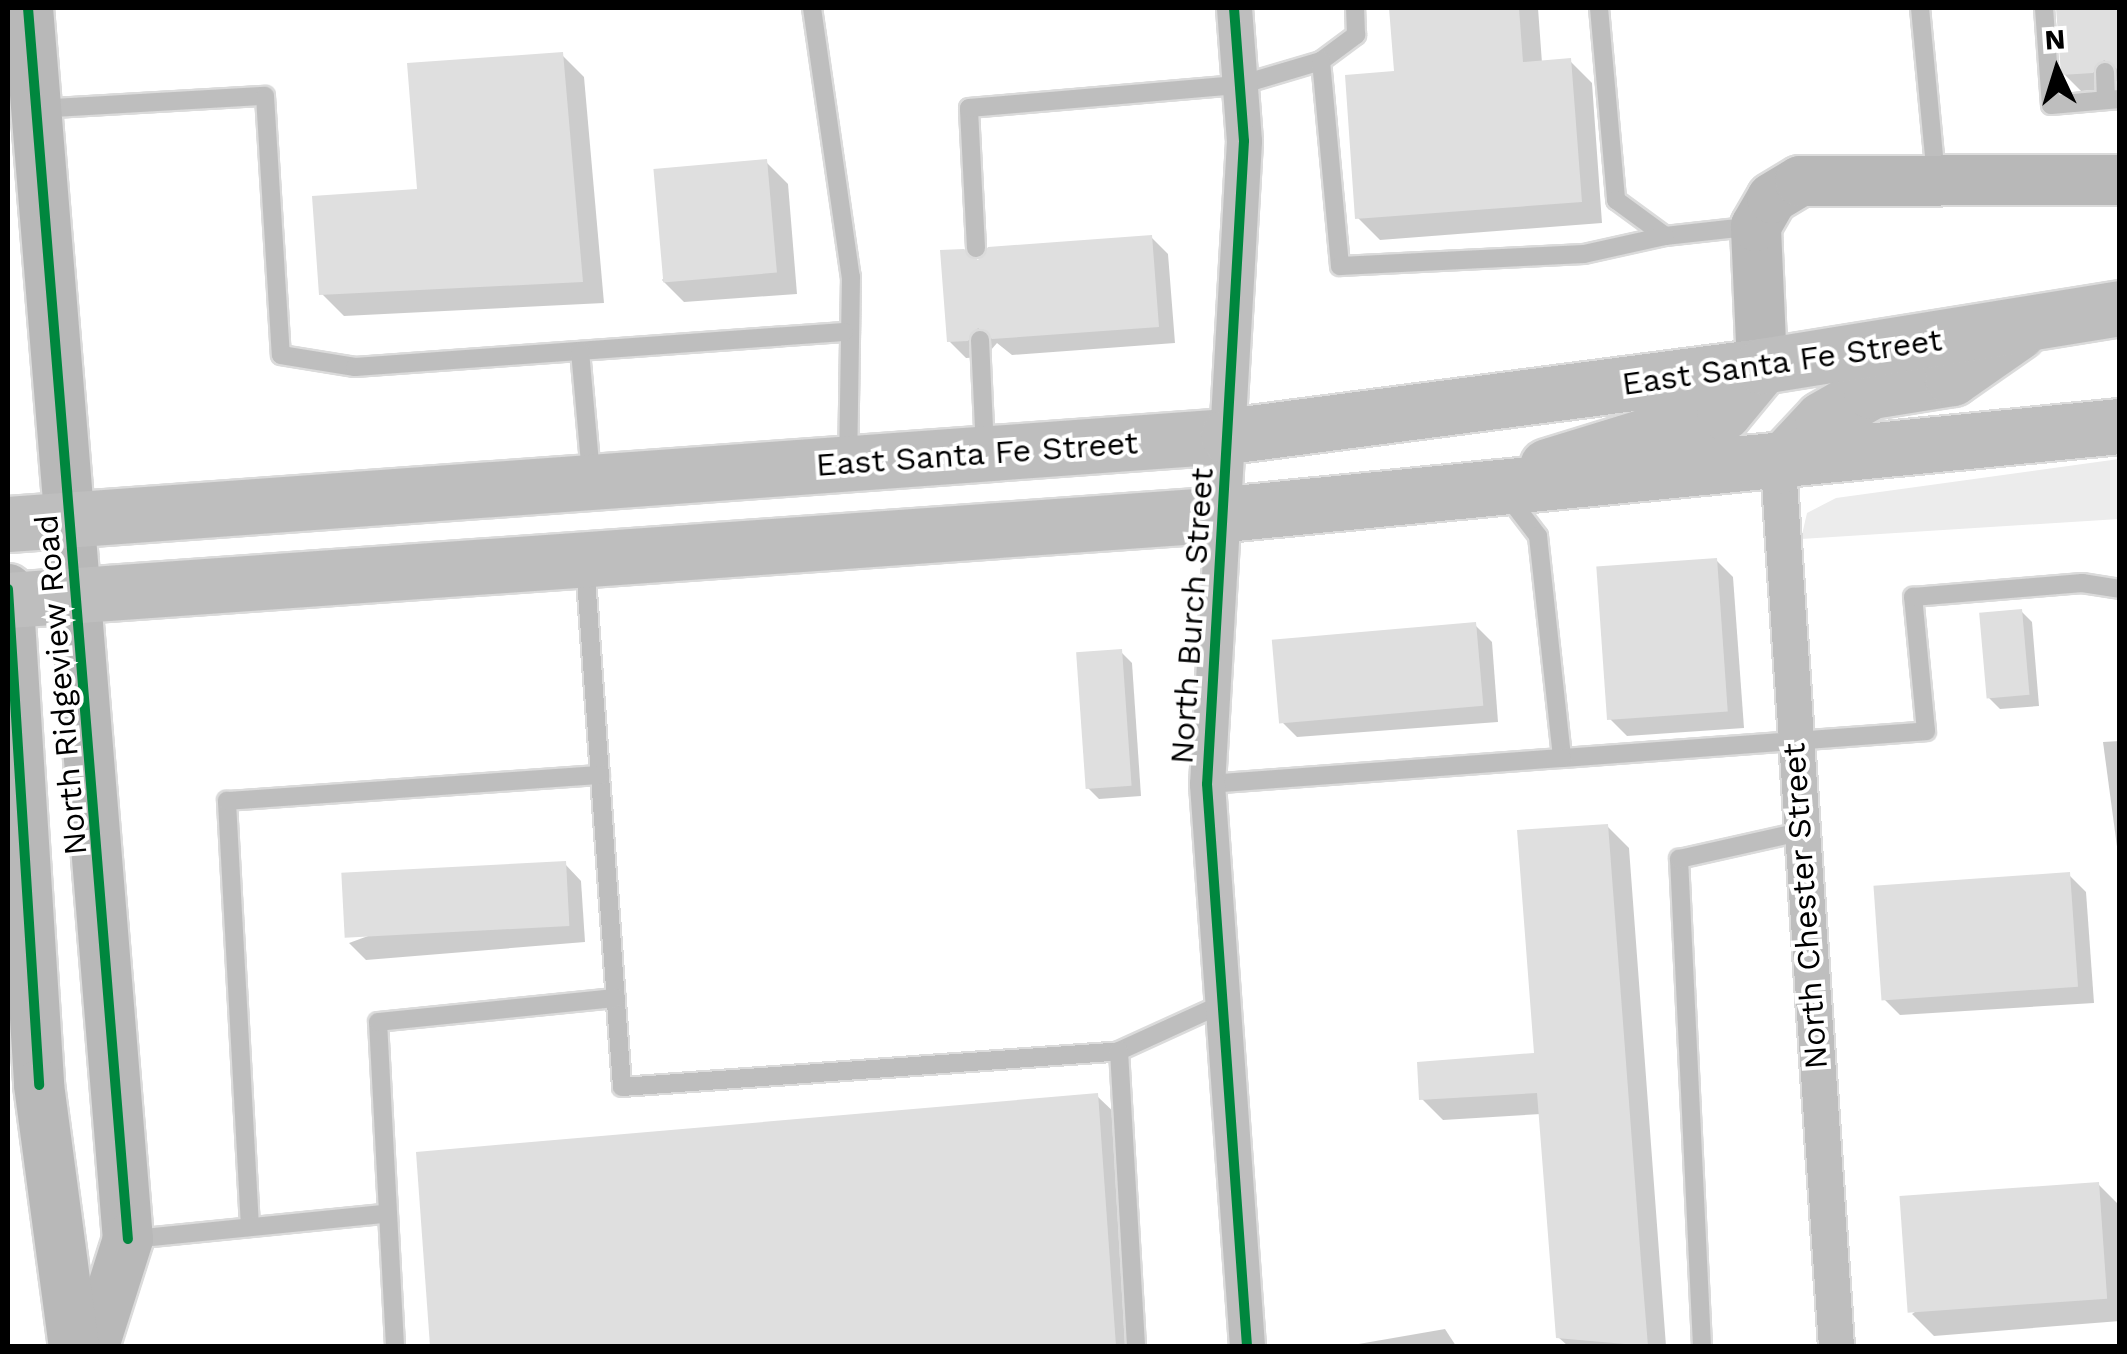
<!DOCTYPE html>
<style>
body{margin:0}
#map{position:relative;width:2127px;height:1354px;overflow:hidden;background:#fff;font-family:"Work Sans",sans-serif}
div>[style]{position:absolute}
.green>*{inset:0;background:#ececec}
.shadow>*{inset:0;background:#0003}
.building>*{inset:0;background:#dfdfdf;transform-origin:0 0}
.roads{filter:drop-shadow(2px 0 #dbdbdb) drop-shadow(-2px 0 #dbdbdb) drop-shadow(0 2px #dbdbdb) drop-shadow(0 -2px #dbdbdb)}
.lane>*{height:18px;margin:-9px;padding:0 9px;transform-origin:9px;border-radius:9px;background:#bebebe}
.street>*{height:35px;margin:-17.5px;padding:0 17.5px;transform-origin:17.5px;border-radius:17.5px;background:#bebebe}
.secondary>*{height:50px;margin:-25px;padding:0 25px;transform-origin:25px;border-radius:25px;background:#b8b8b8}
.primary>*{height:55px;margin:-27.5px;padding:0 27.5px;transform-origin:27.5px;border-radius:27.5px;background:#bebebe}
.cycleway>*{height:10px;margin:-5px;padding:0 5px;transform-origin:5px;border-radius:5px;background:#00873e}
span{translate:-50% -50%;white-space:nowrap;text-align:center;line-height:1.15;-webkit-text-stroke:8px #fff;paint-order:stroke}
.street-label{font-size:32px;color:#000}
.frame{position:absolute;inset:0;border:10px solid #000;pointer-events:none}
.north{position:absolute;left:2007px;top:20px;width:100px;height:100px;-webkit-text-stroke:8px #fff;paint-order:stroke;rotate:356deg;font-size:28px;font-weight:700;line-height:40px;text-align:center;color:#000}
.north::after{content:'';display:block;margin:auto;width:35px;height:45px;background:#000;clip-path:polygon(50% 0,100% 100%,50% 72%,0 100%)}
</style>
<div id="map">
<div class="green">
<i style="clip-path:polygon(2119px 459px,2119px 519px,1801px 539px,1807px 513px,1836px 498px)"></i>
</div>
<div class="shadow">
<i style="clip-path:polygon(1392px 8px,1538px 8px,1542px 63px,1570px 61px,1592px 83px,1602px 223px,1380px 240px,1358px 218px,1397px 74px)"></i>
<i style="clip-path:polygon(2057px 8px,2120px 8px,2120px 77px,2110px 89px,2081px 91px,2064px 74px)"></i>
<i style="clip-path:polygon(562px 55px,584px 77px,604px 303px,344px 316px,322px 294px)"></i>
<i style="clip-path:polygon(766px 162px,788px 184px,797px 294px,684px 302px,662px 280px)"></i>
<i style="clip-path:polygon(1152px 238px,1168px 254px,1175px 343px,1012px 355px,997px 343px,985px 357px,966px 358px,949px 341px,978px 264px)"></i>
<i style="clip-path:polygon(1716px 560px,1733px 577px,1744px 728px,1627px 736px,1610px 719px)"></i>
<i style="clip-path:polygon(2021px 611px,2032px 622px,2039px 706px,2000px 709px,1989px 698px)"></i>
<i style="clip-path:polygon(1475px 625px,1492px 642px,1498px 722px,1297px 737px,1280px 720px)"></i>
<i style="clip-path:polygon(1121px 652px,1132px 663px,1141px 796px,1099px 799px,1088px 788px)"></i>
<i style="clip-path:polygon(2120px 741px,2120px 869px,2103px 742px)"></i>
<i style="clip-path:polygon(1607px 826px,1629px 848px,1666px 1346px,1568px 1346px,1558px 1337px,1541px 1114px,1443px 1120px,1422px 1099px,1537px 1056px)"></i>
<i style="clip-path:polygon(565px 864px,581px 881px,585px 942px,366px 960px,349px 943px)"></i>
<i style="clip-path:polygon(2069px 875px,2086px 892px,2094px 1003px,1900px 1015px,1883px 998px)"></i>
<i style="clip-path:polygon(1097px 1096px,1119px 1117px,1135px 1346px,432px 1346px,419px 1155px)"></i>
<i style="clip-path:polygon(2098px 1184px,2120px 1206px,2120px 1321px,1934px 1336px,1912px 1314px)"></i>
<i style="clip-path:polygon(1445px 1329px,1456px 1346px,1347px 1346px)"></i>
</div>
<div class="building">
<i style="clip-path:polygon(1389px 8px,1519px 8px,1523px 62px,1571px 58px,1582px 202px,1355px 219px,1345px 75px,1394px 71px)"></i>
<i style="clip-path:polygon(2056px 8px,2120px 8px,2120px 71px,2104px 60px,2093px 73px,2061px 75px)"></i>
<i style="clip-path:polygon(563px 52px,583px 282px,319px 295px,312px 196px,417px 189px,407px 63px)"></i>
<i style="left:767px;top:159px;width:114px;height:114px;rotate:85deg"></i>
<i style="clip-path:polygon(1152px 235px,1159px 327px,992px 339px,978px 328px,968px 341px,947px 342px,940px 250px,964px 249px,978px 260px,988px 247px)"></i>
<i style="left:1717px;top:558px;width:154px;height:121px;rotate:86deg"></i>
<i style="left:2022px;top:609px;width:86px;height:43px;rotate:85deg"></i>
<i style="left:1476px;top:622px;width:84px;height:205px;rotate:85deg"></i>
<i style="left:1122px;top:649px;width:137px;height:46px;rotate:86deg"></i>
<i style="clip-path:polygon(1608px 824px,1641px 1261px,1648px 1346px,1556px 1338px,1537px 1093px,1419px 1100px,1417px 1062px,1534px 1053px,1517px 830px)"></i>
<i style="left:566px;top:861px;width:65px;height:225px;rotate:87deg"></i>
<i style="left:2070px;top:872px;width:115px;height:197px;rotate:86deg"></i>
<i style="clip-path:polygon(1098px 1093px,1116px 1346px,430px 1346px,416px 1152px)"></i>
<i style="left:2099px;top:1182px;width:117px;height:200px;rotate:86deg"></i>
</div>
<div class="roads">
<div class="lane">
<i style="left:812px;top:8px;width:272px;rotate:81.8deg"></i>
<i style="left:851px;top:277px;width:182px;rotate:90.9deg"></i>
<i style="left:1599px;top:8px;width:193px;rotate:84.9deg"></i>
<i style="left:1616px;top:200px;width:61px;rotate:36.3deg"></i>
<i style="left:1665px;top:236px;width:91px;rotate:-6.3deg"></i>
<i style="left:1920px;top:8px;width:169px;rotate:84.6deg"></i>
<i style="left:2044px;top:8px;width:97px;rotate:85.9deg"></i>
<i style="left:2051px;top:105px;width:69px;rotate:-5deg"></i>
<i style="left:1321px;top:61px;width:44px;rotate:-36.6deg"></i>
<i style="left:1356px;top:35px;width:27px;rotate:-92deg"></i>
<i style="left:2105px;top:72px;width:28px;rotate:88deg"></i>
<i style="left:37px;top:109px;width:228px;rotate:-3.3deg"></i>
<i style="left:265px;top:96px;width:259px;rotate:86.5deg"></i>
<i style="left:281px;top:355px;width:75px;rotate:9.2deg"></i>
<i style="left:355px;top:367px;width:490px;rotate:-4.1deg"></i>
<i style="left:976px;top:248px;width:140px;rotate:-92.9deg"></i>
<i style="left:969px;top:108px;width:272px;rotate:-4.9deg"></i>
<i style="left:1240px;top:85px;width:84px;rotate:-16.5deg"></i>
<i style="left:1321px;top:61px;width:206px;rotate:84.7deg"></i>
<i style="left:1340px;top:266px;width:244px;rotate:-2.8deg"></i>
<i style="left:1584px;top:254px;width:83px;rotate:-12.5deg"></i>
<i style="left:980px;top:340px;width:109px;rotate:87.4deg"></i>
<i style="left:580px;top:351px;width:124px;rotate:84.9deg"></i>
<i style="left:1506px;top:494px;width:53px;rotate:52.7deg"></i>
<i style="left:1538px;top:536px;width:223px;rotate:83.8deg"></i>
<i style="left:1562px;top:758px;width:365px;rotate:-4.2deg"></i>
<i style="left:1926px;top:731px;width:135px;rotate:-95.5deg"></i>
<i style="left:1913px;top:597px;width:170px;rotate:-4.7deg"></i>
<i style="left:2082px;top:583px;width:38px;rotate:9deg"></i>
<i style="left:585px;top:564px;width:524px;rotate:85.95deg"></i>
<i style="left:622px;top:1087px;width:498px;rotate:-4.1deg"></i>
<i style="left:1119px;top:1051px;width:113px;rotate:-24.5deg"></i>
<i style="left:1207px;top:784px;width:356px;rotate:-4.2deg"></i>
<i style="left:1119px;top:1051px;width:295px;rotate:86.7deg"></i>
<i style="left:250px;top:1227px;width:427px;rotate:-93.1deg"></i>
<i style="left:227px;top:801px;width:374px;rotate:-4deg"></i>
<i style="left:133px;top:1239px;width:252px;rotate:-5.7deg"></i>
<i style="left:395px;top:1346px;width:324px;rotate:-93deg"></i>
<i style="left:378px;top:1022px;width:239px;rotate:-5.8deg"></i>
<i style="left:1702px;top:1346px;width:488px;rotate:-92.7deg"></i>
<i style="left:1679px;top:859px;width:124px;rotate:-12.6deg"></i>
</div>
<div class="street">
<i style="left:1234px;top:8px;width:133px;rotate:85.7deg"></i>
<i style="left:1244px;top:141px;width:644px;rotate:93.29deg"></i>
<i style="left:1207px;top:784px;width:563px;rotate:85.93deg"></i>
<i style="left:1778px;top:466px;width:882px;rotate:86.23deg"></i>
</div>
<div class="secondary">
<i style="left:28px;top:8px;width:1235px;rotate:85.36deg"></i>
<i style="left:128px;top:1239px;width:112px;rotate:107.6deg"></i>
<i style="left:1762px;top:366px;width:140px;rotate:-92.5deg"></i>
<i style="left:1756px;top:226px;width:32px;rotate:-60deg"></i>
<i style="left:1772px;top:198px;width:33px;rotate:-31deg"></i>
<i style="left:1800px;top:181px;width:320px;rotate:-0.2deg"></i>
<i style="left:8px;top:589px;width:497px;rotate:86.4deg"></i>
<i style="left:39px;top:1085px;width:263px;rotate:82.4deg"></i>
</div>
<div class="primary">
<i style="left:1547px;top:466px;width:185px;rotate:-17deg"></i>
<i style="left:1724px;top:412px;width:60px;rotate:-50.4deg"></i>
<i style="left:1778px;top:466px;width:64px;rotate:-46.9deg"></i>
<i style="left:1822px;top:419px;width:56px;rotate:-29.7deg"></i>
<i style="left:1871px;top:391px;width:82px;rotate:-9.1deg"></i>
<i style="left:1952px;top:378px;width:80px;rotate:-34.9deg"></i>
<i style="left:8px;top:524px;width:1223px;rotate:-4.13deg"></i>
<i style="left:1228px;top:436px;width:539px;rotate:-7.47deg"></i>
<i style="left:1762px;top:366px;width:363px;rotate:-9.2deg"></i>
<i style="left:8px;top:600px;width:1220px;rotate:-4.04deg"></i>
<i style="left:1225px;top:514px;width:899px;rotate:-5.62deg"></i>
</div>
</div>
<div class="cycleway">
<i style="left:28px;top:8px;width:1235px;rotate:85.36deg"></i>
<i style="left:1234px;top:8px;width:133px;rotate:85.7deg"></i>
<i style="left:1244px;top:141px;width:644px;rotate:93.29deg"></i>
<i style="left:1207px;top:784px;width:563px;rotate:85.93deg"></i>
<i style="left:8px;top:589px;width:497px;rotate:86.4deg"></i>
</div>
<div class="street-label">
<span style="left:1782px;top:362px;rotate:-8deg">East Santa Fe Street</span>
<span style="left:977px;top:454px;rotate:-4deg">East Santa Fe Street</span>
<span style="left:1192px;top:616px;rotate:-86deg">North Burch Street</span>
<span style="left:61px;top:685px;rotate:-95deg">North Ridgeview Road</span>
<span style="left:1805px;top:906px;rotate:-94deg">North Chester Street</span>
</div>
<div class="frame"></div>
<div class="north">N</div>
</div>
